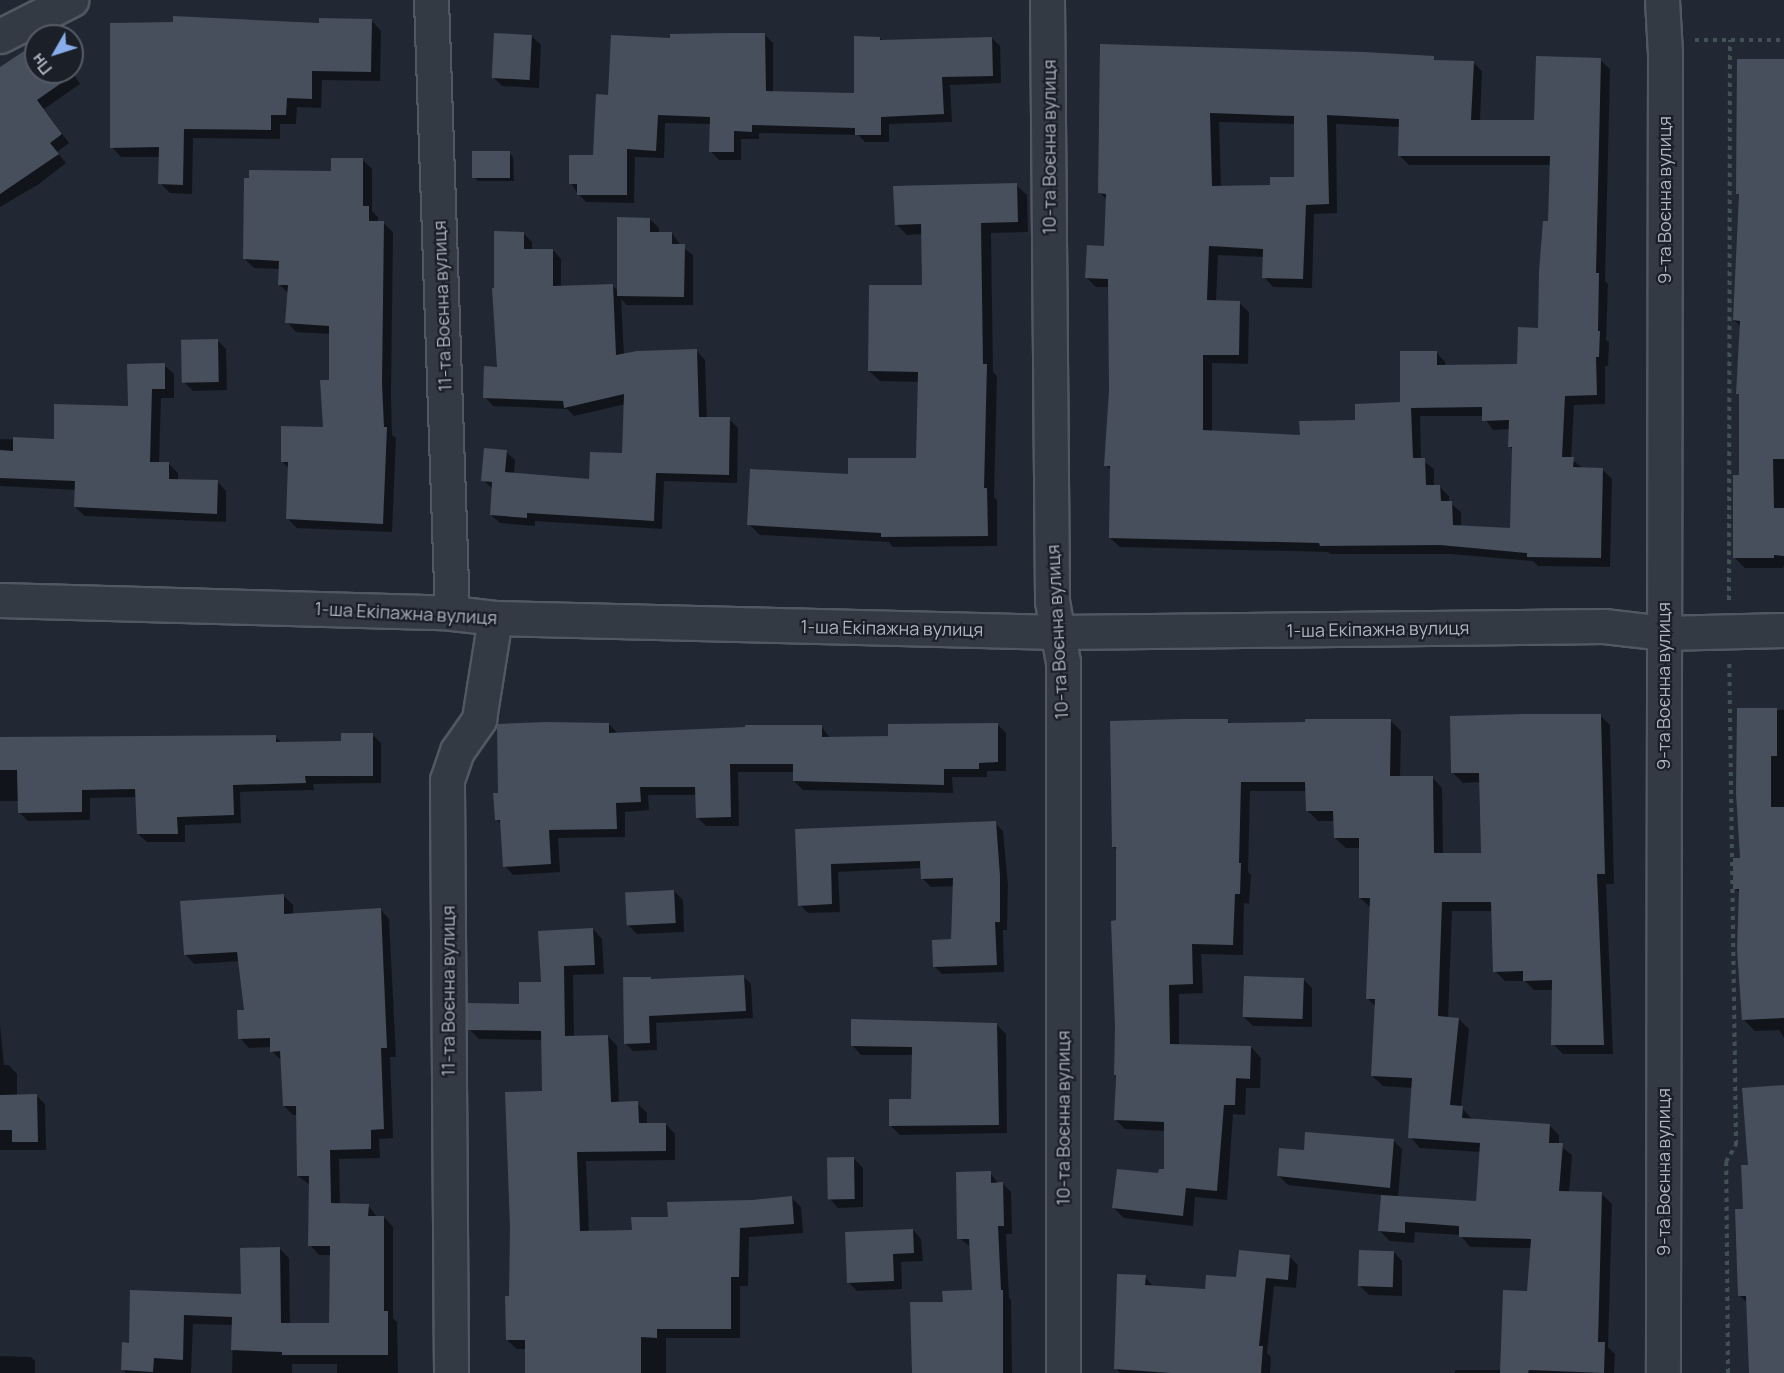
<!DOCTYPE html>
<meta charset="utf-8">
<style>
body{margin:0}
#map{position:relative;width:1784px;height:1373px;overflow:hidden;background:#212833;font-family:Manrope,sans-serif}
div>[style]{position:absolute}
.shadow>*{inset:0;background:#0007}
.building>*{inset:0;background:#474f5c;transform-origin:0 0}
.path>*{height:4px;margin-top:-2px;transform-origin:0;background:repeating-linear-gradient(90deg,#425154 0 4.5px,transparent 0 9px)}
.roads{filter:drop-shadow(2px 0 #515862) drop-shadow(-2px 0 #515862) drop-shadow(0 2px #515862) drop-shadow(0 -2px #515862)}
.minor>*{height:33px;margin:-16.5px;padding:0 16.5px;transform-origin:16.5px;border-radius:16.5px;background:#343a44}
.tertiary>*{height:33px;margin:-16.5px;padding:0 16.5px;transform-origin:16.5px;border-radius:16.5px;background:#343a44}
span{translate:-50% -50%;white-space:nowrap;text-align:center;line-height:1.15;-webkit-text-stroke:4.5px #1a1f28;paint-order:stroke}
.street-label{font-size:18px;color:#aeb5c1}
.north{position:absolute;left:24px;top:24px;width:60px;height:60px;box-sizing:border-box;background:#1a1f28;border:2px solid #555b65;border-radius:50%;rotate:231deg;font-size:16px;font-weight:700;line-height:24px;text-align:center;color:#aeb5c1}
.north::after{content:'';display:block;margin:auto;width:21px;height:27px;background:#89adeb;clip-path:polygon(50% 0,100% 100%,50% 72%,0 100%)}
</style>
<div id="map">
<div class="shadow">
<i style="clip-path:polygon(372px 21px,381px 31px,380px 81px,322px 80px,321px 108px,297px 107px,296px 124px,280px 124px,280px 139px,193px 138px,192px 194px,170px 193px,160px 183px,160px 157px,121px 157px,112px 147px,320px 25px)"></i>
<i style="clip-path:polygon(765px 35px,773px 43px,773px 93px,855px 95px,880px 38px,883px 42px,992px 38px,1000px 46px,1001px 83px,950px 85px,952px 122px,889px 124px,889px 142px,865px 142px,858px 135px,759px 133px,759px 139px,741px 139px,741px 160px,719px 160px,711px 152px,711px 124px,665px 123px,664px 158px,635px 157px,634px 203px,586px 202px,578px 194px,571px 183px,594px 157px,610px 96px,672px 39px)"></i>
<i style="clip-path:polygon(532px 36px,541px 45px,539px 88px,502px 86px,493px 77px)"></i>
<i style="clip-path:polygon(36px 45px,36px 72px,72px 72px,80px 84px,44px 109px,69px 143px,57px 152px,66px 163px,39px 184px,0 207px,0 73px)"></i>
<i style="clip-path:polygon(evenodd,1102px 46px,1433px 58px,1437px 61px,1473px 62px,1482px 71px,1480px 122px,1536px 121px,1600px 60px,1610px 69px,1605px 281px,1608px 284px,1606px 340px,1609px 342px,1608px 366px,1605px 366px,1605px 404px,1574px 405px,1571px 459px,1584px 469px,1603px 470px,1612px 479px,1610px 567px,1538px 566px,1533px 561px,1451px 554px,1331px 554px,1328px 552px,1120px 547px,1110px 538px,1112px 471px,1106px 465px,1111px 391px,1110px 287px,1096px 287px,1086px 277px,1105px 247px,1107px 200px,1100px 193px,1102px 46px,1219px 122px,1295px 124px,1295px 179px,1272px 187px,1221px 187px,1219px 122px,1102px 46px,1336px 124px,1400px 127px,1400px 156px,1409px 165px,1551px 165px,1549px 223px,1540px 330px,1518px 365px,1446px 367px,1445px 362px,1436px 352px,1402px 404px,1357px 421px,1301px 436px,1212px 432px,1212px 363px,1248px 364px,1249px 312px,1239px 303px,1216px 302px,1218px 255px,1264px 257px,1264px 277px,1273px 287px,1312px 288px,1314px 214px,1337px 213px,1336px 124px,1102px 46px,1420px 416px,1483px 416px,1493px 430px,1510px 429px,1509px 446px,1513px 450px,1512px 530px,1461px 527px,1461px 512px,1449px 502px,1449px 496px,1440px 487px,1434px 487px,1434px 469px,1421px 459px,1420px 416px)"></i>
<i style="clip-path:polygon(1784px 61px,1784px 565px,1783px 568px,1745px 568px,1735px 558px,1741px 476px,1740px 396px,1738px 393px,1741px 327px,1734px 320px,1740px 196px,1738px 194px)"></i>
<i style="clip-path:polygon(509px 153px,513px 157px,514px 181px,478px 181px,474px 177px)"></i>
<i style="clip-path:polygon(363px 160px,372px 169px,372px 211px,378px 217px,378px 223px,383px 223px,393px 232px,391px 395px,392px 435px,396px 438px,392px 532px,297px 528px,287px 518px,289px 469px,282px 461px,324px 428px,331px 382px,331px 334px,296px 332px,287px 322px,289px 294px,279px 284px,280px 269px,254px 268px,245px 259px,332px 172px)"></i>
<i style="clip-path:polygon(1016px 185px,1027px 195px,1028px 232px,991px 233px,993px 372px,997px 376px,994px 497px,997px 500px,997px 546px,893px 547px,889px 542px,760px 535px,749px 524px,850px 476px,917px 460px,919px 382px,880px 381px,869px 371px,923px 287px,923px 234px,907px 235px,896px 224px)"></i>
<i style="clip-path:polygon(650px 219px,659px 228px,659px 233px,672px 233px,681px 246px,693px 255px,693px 305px,627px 305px,621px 299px,624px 355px,697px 351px,705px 360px,707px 419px,729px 419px,738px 428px,737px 483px,664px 481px,662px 529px,535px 521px,535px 526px,500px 523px,491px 515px,493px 489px,483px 480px,506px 452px,515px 460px,514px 474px,590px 481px,624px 455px,626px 404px,574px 416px,567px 409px,493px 406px,485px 397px,499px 368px,523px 233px,532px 242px,532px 250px,553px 250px,561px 259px,561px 287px,612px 285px,618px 291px)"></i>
<i style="clip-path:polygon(217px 340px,226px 349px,227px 390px,193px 391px,184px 382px)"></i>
<i style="clip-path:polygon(164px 365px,174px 374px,174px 398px,161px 398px,159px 464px,169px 464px,178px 473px,178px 481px,217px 481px,226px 491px,226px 522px,85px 516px,75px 507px,76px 490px,0 486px,0 439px,55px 441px,130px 407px)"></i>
<i style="clip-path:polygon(1738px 709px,1784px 710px,1784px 1038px,1779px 1030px,1755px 1031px,1743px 1019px,1740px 893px,1735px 888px,1741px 859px)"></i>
<i style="clip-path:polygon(1600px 715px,1610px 725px,1614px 884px,1606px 884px,1613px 1054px,1563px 1054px,1553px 1044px,1553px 990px,1534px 990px,1525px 981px,1505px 981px,1495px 971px,1493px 911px,1452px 911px,1448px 1018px,1459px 1019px,1469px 1029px,1461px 1107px,1473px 1120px,1549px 1125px,1559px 1135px,1559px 1145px,1572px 1155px,1569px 1193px,1602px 1194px,1612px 1204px,1608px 1347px,1615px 1354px,1614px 1373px,1455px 1373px,1455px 1370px,1502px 1370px,1529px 1293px,1532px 1248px,1470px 1247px,1460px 1235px,1415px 1232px,1414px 1243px,1390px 1241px,1379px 1230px,1382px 1195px,1288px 1185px,1279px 1176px,1305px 1151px,1393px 1140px,1402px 1149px,1398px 1198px,1478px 1202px,1481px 1152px,1420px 1148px,1410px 1137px,1413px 1088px,1383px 1086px,1372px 1076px,1376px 1007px,1367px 998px,1371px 908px,1360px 898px,1360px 848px,1346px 848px,1335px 838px,1335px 821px,1318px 821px,1307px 810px,1307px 791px,1250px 791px,1248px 872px,1251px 875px,1249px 904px,1244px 903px,1243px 955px,1201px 954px,1203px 993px,1179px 994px,1179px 1046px,1251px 1047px,1261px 1058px,1260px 1088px,1246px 1088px,1245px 1115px,1233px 1114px,1227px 1200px,1195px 1197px,1193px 1226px,1124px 1218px,1114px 1208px,1166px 1170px,1165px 1131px,1125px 1129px,1115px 1119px,1117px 851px,1113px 846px,1228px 721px,1231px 724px,1391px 721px,1401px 731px,1400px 778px,1432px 777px,1442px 788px,1443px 854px,1483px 854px,1480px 782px,1463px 783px,1453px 773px)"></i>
<i style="clip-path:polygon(609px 724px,618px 734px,821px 726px,830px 738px,890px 737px,997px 724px,1006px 733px,1006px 771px,987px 771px,987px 777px,952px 777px,953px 793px,803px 790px,794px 781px,795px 772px,738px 772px,739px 826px,706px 826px,697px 817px,697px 795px,648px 795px,649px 810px,625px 812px,625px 837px,558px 838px,560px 872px,513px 875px,505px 866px,502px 825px,496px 819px,500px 794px)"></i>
<i style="clip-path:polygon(372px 734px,381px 743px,381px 783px,313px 784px,314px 790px,240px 792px,241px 823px,185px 825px,185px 842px,147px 842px,138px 834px,137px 797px,90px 798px,90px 820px,28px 821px,19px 812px,19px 801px,0 801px,0 738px,275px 737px,282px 743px,343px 742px)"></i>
<i style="clip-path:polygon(995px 823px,1003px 831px,1008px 885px,1007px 930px,1003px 930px,1004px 972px,942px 974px,934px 966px,953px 941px,954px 886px,931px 887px,923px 879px,922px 868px,838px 872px,840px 912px,808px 913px,800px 905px,797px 830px)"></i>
<i style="clip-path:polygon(674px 891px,683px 900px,684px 932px,637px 934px,628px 925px)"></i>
<i style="clip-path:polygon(283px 895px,293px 905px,293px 915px,380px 909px,389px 919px,396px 1057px,390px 1057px,393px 1138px,379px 1139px,380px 1158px,339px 1159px,340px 1205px,368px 1205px,377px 1217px,384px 1217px,393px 1227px,393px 1318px,397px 1322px,398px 1373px,337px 1373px,337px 1364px,292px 1364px,292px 1373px,232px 1373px,233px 1325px,193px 1324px,191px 1373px,126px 1373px,123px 1370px,130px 1344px,132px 1292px,243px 1295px,280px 1249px,289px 1258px,290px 1325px,330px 1325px,331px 1255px,319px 1255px,310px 1245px,310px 1185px,298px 1176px,297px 1115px,293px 1115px,284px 1106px,281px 1060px,272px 1051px,272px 1047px,249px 1048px,240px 1038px,245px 1011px,240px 961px,194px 964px,185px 954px)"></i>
<i style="clip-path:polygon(593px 929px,602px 939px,604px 974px,573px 975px,574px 1037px,608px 1036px,617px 1046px,619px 1104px,637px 1103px,647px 1113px,647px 1124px,666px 1124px,675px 1134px,675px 1160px,586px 1161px,589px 1233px,633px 1231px,669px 1218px,752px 1201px,791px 1197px,801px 1207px,803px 1233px,749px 1237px,748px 1286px,740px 1286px,740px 1338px,666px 1338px,666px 1373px,526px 1373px,526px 1349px,517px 1349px,507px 1340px,511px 1298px,544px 1092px,542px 1040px,479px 1039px,469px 1029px,520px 1006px)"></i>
<i style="clip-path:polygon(743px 976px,751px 984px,753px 1018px,656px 1023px,657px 1050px,633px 1051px,625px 1043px,651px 978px,653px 981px)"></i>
<i style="clip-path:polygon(1303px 979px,1312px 988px,1312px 1027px,1253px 1026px,1244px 1017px)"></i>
<i style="clip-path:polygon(0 1024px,4px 1065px,9px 1065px,17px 1074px,17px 1096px,37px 1096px,45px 1104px,46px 1150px,0 1150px)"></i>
<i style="clip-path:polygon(997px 1025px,1006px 1034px,1007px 1133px,900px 1135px,891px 1126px,913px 1100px,913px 1055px,861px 1055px,853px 1046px)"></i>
<i style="clip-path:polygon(1784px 1087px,1784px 1373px,1750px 1373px,1748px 1303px,1740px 1296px,1750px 1166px)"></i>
<i style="clip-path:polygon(854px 1159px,863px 1168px,863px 1207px,838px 1208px,830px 1199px)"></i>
<i style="clip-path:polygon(990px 1173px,999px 1184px,1003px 1184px,1011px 1192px,1012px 1234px,1006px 1234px,1009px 1297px,1011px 1300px,1012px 1373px,914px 1373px,944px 1303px,973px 1292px,971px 1247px,959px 1238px)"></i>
<i style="clip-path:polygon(913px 1230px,921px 1239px,923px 1261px,901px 1262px,902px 1289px,857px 1291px,848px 1282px)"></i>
<i style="clip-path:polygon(1394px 1252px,1402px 1261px,1402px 1296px,1369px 1295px,1360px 1286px)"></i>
<i style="clip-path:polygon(1289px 1256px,1298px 1265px,1296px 1288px,1274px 1286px,1267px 1353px,1271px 1357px,1270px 1373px,1120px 1373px,1116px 1368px,1145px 1277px,1154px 1287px,1206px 1291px)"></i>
<i style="clip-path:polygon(0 1356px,31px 1357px,35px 1361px,35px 1373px,0 1373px)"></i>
</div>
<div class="building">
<i style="clip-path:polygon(173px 16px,319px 23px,319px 18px,372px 19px,371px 72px,312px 71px,312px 99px,287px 98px,286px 115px,271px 115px,271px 130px,184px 129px,183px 185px,158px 184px,159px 147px,110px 148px,110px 23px,173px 22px)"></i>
<i style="left:494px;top:33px;width:38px;height:45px;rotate:3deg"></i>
<i style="clip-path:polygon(732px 33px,765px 33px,766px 91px,854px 93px,854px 36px,880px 37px,880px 40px,992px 37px,993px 76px,942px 77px,944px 114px,881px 117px,881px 135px,855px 135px,855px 128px,752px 125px,752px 132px,734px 131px,734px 152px,709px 152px,710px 117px,658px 115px,656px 151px,627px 149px,627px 195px,577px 195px,577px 184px,569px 184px,569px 155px,593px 155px,596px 94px,608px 95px,611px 35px,670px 38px,670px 34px)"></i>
<i style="clip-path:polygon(36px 43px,36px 72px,71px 72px,73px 75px,37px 100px,62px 134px,50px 143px,59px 154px,0 194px,0 67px)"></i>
<i style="clip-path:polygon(evenodd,1100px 44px,1364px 52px,1434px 56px,1434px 60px,1474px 61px,1471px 120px,1534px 120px,1536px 56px,1601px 58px,1596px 273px,1599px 273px,1598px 331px,1600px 331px,1599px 357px,1596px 357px,1597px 395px,1565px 396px,1562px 457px,1574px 457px,1573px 467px,1603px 468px,1601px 558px,1527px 557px,1527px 553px,1440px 545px,1320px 546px,1319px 543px,1109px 538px,1110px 466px,1104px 466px,1109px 391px,1108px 279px,1085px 278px,1087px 245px,1104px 246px,1106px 194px,1098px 193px,1100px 44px,1210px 113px,1294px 116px,1294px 177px,1270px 177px,1270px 185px,1212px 186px,1210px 113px,1100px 44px,1327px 115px,1399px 119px,1398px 156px,1550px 156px,1548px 221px,1543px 221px,1539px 271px,1538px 328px,1518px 327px,1517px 364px,1437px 365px,1437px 351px,1400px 351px,1400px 402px,1355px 404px,1355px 420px,1299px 421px,1300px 435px,1203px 430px,1203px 355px,1239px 355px,1240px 301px,1207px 300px,1209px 246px,1263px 249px,1262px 278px,1303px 279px,1306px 205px,1329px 204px,1327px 115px,1100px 44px,1482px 407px,1482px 421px,1509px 420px,1508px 447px,1512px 447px,1510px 528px,1453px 525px,1452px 501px,1441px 501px,1440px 485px,1426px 485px,1425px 458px,1413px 458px,1411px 408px,1482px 407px)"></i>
<i style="clip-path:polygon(1737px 59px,1784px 59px,1784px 459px,1773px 459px,1774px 508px,1784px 508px,1784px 556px,1774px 555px,1774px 558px,1733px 558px,1733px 475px,1739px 475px,1739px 394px,1736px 394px,1740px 321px,1733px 320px,1739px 194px,1736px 194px)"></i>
<i style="left:472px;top:151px;width:38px;height:27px"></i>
<i style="clip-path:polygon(331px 158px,363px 158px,363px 206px,369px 206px,369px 221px,384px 221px,382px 384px,384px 427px,387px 427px,383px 524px,286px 519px,288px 462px,281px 462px,281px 426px,323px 427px,320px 380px,329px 380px,329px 326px,285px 323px,288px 285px,278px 285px,279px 261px,243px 259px,244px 178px,249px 178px,249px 170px,331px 171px)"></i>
<i style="clip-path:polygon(1017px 183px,1018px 222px,981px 223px,983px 364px,987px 364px,984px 488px,987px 488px,988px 536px,881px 537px,881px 533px,747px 525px,750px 469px,848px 474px,848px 458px,916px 458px,918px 372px,868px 371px,869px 285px,922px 285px,921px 224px,895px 225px,893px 186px)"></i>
<i style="clip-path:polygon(617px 217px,650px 218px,650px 232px,672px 232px,672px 244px,685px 244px,684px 297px,617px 296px)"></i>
<i style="clip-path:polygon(494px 231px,524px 232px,524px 249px,553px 249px,553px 286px,613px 284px,616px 355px,637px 351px,697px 349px,699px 417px,730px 417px,729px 475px,656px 473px,654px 521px,527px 513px,527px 518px,490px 515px,492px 482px,481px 481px,484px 448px,507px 450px,505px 472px,589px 479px,590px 452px,622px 453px,624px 394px,564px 408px,563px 401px,483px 398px,484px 366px,497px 367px,492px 288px,494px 288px)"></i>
<i style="left:218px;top:339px;width:43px;height:37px;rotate:89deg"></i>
<i style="clip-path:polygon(165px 363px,165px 389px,152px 389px,150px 462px,169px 462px,169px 479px,218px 480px,217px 514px,74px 507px,75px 481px,0 478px,0 450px,13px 451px,13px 437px,54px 439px,54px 404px,128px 406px,127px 364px)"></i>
<i style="clip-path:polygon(1737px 708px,1777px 708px,1777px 756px,1771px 756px,1771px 807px,1784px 807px,1784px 1018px,1742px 1020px,1737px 950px,1739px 889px,1733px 889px,1733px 858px,1740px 858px,1736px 793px)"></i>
<i style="clip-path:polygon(1524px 714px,1601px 714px,1605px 874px,1597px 874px,1604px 1045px,1551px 1045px,1552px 980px,1523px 981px,1523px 971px,1493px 972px,1491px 902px,1442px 902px,1438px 1016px,1459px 1018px,1450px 1105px,1463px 1106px,1462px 1118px,1550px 1124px,1549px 1143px,1563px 1143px,1559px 1191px,1602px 1192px,1598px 1342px,1605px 1342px,1604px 1373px,1529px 1370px,1528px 1373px,1500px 1373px,1503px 1290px,1527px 1291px,1531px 1239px,1459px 1237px,1459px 1226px,1405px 1222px,1405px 1233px,1378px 1231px,1381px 1195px,1476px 1201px,1480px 1143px,1408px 1138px,1412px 1078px,1371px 1076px,1375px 999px,1366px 999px,1370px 898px,1359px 898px,1359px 838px,1334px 838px,1333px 811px,1306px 811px,1305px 782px,1241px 782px,1239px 863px,1241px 863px,1240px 894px,1235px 894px,1233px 945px,1192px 944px,1193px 984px,1169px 985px,1170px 1044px,1251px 1046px,1250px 1079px,1236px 1078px,1235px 1105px,1224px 1105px,1217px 1191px,1186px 1188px,1183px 1216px,1112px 1208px,1117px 1169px,1158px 1173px,1159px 1169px,1164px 1169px,1164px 1122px,1114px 1120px,1116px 1075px,1114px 1075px,1115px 1027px,1111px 921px,1116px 920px,1116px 847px,1112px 847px,1110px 721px,1182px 719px,1228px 719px,1228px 723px,1305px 722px,1305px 719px,1391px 719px,1390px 776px,1433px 776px,1434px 853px,1481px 853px,1479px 773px,1451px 773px,1450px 716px)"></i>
<i style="clip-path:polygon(547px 722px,609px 723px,609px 733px,745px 727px,745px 725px,822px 725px,822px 737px,888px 736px,888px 724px,998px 723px,998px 762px,979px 763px,979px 769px,944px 769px,944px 785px,793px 781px,793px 764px,730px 764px,731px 817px,696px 818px,695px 787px,640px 787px,641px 802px,616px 803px,617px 829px,549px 830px,551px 864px,503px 867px,500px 820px,495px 820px,493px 793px,498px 793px,497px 724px)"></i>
<i style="clip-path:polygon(341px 733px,373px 733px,373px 776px,305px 776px,306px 783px,233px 785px,234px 815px,177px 817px,178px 834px,137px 834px,135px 789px,82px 790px,82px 812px,18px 813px,17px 770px,0 770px,0 737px,276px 735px,276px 742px,341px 741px)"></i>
<i style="clip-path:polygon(996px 821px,1000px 876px,1000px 922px,995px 922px,997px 965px,933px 967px,932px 940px,951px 939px,953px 878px,921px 879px,920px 861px,831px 864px,832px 904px,798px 906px,795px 829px)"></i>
<i style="left:674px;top:890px;width:33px;height:49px;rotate:87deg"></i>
<i style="clip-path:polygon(284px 894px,284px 914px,381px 908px,387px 1048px,381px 1048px,384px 1129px,371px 1130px,371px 1149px,330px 1150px,331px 1203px,369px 1204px,368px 1216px,384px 1216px,384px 1311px,388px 1311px,388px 1355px,282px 1355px,282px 1352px,231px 1350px,232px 1317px,184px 1315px,183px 1360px,154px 1358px,153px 1372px,121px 1370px,122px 1342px,129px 1343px,130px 1290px,241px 1294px,240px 1248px,280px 1247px,281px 1323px,329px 1323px,330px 1246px,308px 1246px,309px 1176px,297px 1176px,296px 1106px,283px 1106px,280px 1051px,270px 1052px,270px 1038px,238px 1039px,237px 1010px,244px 1010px,237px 952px,184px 955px,180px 901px)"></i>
<i style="clip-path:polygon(593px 928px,595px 965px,564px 966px,565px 1036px,608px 1035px,611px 1102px,638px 1101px,639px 1123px,666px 1123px,666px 1151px,577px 1152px,580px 1231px,632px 1230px,631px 1217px,668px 1217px,667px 1202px,752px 1200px,792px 1196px,794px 1224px,740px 1228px,739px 1277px,731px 1277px,731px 1329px,657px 1329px,657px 1338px,641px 1337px,641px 1373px,525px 1373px,525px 1340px,506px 1340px,505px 1296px,509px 1296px,510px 1228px,505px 1092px,542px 1091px,541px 1031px,467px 1030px,467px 1003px,519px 1004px,519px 982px,541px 982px,538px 931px)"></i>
<i style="clip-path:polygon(744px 975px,746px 1011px,649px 1016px,650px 1043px,624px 1044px,623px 977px,651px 977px,651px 979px)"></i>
<i style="left:1244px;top:976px;width:60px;height:41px;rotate:2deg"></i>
<i style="clip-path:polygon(851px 1019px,997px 1023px,999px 1125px,889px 1126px,889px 1099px,911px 1099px,912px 1047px,851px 1046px)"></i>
<i style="clip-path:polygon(1784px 1085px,1784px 1373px,1749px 1373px,1746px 1296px,1738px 1296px,1735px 1209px,1743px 1209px,1741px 1165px,1748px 1165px,1742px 1088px)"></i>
<i style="clip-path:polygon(37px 1094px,38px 1142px,12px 1142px,12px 1130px,0 1130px,0 1095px)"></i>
<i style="clip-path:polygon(1305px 1132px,1394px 1139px,1390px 1188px,1277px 1176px,1279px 1148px,1304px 1150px)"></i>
<i style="left:854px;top:1157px;width:42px;height:27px;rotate:89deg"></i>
<i style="clip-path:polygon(991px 1171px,991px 1183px,1003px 1182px,1004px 1226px,998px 1226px,1001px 1290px,1003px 1290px,1003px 1373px,912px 1373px,910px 1302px,943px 1302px,942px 1291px,972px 1290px,969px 1239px,957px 1239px,956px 1172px)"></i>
<i style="clip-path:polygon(913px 1229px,914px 1253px,893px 1254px,894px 1281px,847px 1283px,845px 1232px)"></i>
<i style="clip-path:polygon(1239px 1250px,1290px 1255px,1288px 1280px,1266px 1278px,1259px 1346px,1263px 1346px,1261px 1373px,1171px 1373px,1114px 1369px,1117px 1274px,1146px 1275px,1145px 1285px,1205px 1289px,1206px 1275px,1236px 1277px)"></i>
<i style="left:1359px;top:1250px;width:35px;height:36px;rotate:2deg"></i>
</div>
<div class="path">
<i style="left:1695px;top:40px;width:89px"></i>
<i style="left:1729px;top:600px;width:560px;rotate:-89.9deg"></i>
<i style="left:1728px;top:1373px;width:211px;rotate:-90.5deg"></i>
<i style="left:1726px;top:1162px;width:20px;rotate:-60deg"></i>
<i style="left:1736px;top:1145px;width:483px;rotate:-90.8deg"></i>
</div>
<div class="roads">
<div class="minor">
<i style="left:431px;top:0;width:613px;rotate:88.04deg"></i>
<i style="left:1047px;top:0;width:601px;rotate:89.52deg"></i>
<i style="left:1052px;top:601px;width:62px;rotate:79.8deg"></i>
<i style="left:1063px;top:662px;width:711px;rotate:90deg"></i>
<i style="left:0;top:36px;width:80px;rotate:-26.9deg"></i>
<i style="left:0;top:600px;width:452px;rotate:1.6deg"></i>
<i style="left:452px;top:613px;width:43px;rotate:6.6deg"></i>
<i style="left:495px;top:618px;width:563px;rotate:1.42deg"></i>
<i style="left:1058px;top:632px;width:546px;rotate:-0.63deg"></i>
<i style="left:1604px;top:626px;width:59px;rotate:6.8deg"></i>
<i style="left:1663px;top:633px;width:121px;rotate:-1.4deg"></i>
<i style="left:451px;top:1373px;width:593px;rotate:-90.39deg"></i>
<i style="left:447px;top:780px;width:31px;rotate:-71deg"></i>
<i style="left:457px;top:751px;width:39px;rotate:-55deg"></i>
<i style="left:479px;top:719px;width:102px;rotate:-81deg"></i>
</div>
<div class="tertiary">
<i style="left:1662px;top:0;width:53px;rotate:86.8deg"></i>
<i style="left:1665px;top:53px;width:1320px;rotate:90.09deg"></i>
</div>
</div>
<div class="street-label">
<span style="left:1049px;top:147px;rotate:-90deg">10-та Воєнна вулиця</span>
<span style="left:1664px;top:200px;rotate:-90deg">9-та Воєнна вулиця</span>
<span style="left:442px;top:306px;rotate:-92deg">11-та Воєнна вулиця</span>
<span style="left:406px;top:613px;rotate:3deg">1-ша Екіпажна вулиця</span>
<span style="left:892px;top:628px;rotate:1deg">1-ша Екіпажна вулиця</span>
<span style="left:1378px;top:629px;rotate:-1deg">1-ша Екіпажна вулиця</span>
<span style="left:1057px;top:632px;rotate:-93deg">10-та Воєнна вулиця</span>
<span style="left:1663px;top:686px;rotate:-90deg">9-та Воєнна вулиця</span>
<span style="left:448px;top:991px;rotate:-90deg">11-та Воєнна вулиця</span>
<span style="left:1063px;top:1118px;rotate:-90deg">10-та Воєнна вулиця</span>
<span style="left:1663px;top:1172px;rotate:-90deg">9-та Воєнна вулиця</span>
</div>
<div class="north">Пн</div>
</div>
